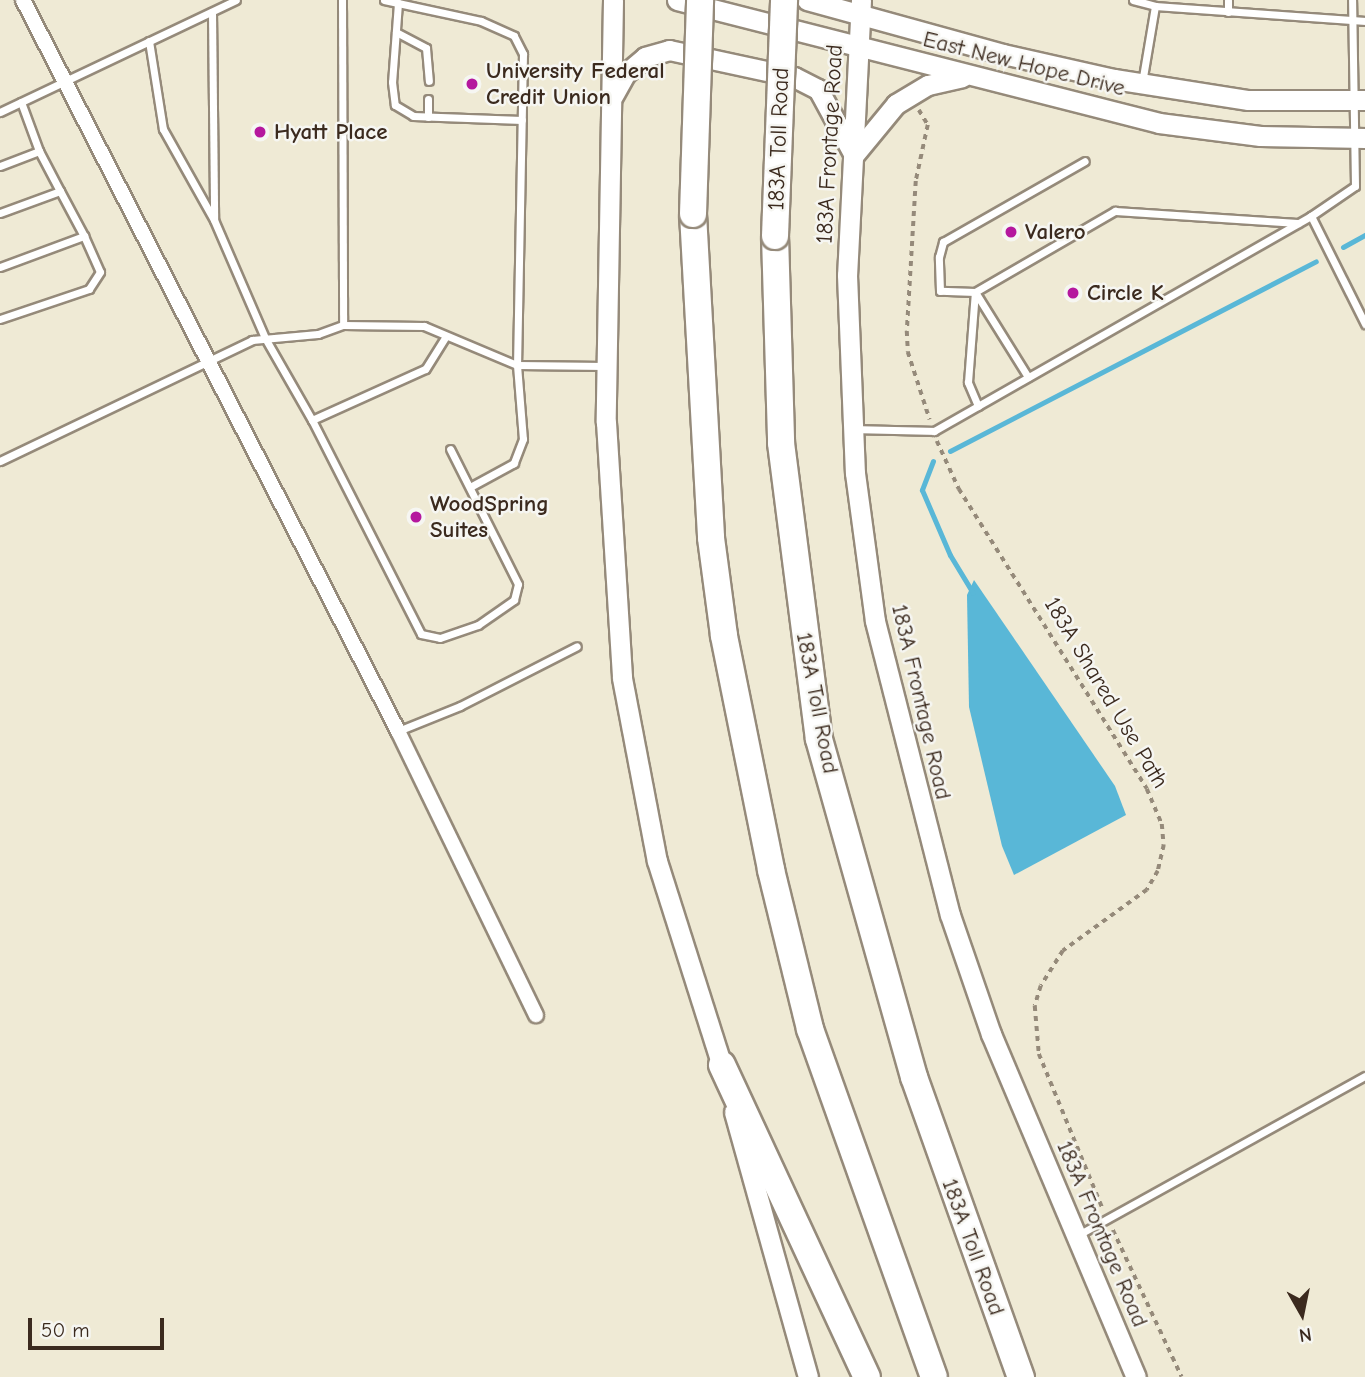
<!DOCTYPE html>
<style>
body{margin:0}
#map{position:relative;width:1365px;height:1377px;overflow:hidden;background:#efead5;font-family:"Comic Neue",sans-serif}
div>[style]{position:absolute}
.water>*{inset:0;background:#59b7d7}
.stream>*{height:5px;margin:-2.5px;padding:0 2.5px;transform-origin:2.5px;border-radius:2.5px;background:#59b7d7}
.path>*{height:3.5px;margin-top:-1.75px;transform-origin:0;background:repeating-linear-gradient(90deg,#958a7a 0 5px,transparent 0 10px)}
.roads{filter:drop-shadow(2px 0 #958a7a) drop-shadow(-2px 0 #958a7a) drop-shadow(0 2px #958a7a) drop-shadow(0 -2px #958a7a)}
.lane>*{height:7px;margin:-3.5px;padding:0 3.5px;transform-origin:3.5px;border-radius:3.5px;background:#fff}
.street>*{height:14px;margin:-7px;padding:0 7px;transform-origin:7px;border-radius:7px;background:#fff}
.secondary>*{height:19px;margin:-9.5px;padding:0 9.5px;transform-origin:9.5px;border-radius:9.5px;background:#fff}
.highway>*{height:26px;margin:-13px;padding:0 13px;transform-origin:13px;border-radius:13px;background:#fff}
.bridges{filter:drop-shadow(2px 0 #958a7a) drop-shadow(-2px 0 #958a7a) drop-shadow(0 2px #958a7a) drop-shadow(0 -2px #958a7a)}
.highway-bridge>*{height:26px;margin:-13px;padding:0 13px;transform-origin:13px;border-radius:13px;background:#fff}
.dots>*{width:19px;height:19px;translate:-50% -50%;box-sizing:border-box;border:4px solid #f6f6f2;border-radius:50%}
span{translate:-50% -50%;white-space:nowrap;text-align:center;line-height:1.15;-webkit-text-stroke:5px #f6f6f2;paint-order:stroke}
.street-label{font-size:23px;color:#3b2a1e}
.poi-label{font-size:23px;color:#3b2a1e;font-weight:700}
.left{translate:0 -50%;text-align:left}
.north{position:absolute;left:1267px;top:1279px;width:70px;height:70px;-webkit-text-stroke:5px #f6f6f2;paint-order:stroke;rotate:171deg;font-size:19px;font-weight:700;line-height:28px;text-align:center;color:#3b2a1e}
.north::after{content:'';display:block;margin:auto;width:24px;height:32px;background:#3b2a1e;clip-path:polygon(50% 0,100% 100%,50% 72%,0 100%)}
.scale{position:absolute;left:28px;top:1318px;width:136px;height:32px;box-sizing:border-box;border:4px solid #3b2a1e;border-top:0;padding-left:9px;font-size:21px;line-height:24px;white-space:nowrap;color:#3b2a1e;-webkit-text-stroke:5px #f6f6f2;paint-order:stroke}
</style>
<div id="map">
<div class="water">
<i style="clip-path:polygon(974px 580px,1115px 786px,1126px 815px,1014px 875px,1002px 846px,969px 707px,967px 595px)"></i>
</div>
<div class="stream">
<i style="left:1343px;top:247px;width:25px;rotate:-29deg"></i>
<i style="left:950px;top:451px;width:412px;rotate:-27.4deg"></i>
<i style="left:933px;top:461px;width:31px;rotate:111deg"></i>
<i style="left:922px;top:490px;width:71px;rotate:66.7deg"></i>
<i style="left:950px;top:555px;width:44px;rotate:58.8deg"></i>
</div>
<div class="path">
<i style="left:919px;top:110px;width:17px;rotate:59deg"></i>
<i style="left:928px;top:125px;width:57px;rotate:102.1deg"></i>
<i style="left:916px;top:181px;width:150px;rotate:93.4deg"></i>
<i style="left:907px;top:331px;width:21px;rotate:87deg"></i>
<i style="left:908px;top:352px;width:71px;rotate:72.1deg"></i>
<i style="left:937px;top:441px;width:53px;rotate:65.4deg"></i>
<i style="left:959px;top:489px;width:354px;rotate:57.9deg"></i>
<i style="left:1147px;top:789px;width:38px;rotate:67deg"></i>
<i style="left:1162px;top:824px;width:21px;rotate:85deg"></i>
<i style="left:1164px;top:845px;width:27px;rotate:103deg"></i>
<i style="left:1158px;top:871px;width:22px;rotate:120deg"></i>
<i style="left:1147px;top:890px;width:104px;rotate:144deg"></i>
<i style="left:1063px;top:951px;width:41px;rotate:122.2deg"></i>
<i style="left:1041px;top:986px;width:21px;rotate:107deg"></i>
<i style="left:1035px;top:1006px;width:48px;rotate:85.2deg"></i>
<i style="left:1039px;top:1054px;width:165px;rotate:67.6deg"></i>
<i style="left:1113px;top:1230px;width:162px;rotate:64.9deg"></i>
</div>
<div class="roads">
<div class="lane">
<i style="left:342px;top:0;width:325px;rotate:89.8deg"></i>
<i style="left:384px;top:0;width:99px;rotate:12.2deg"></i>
<i style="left:481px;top:21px;width:36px;rotate:24deg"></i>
<i style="left:514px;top:36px;width:20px;rotate:63deg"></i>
<i style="left:523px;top:54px;width:311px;rotate:91.1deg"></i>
<i style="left:517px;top:365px;width:74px;rotate:85.4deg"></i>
<i style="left:523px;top:439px;width:26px;rotate:111deg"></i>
<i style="left:514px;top:463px;width:50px;rotate:151.4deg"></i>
<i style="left:1133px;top:0;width:23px;rotate:15deg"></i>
<i style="left:1155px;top:6px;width:78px;rotate:99.6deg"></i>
<i style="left:398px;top:3px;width:79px;rotate:94.3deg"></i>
<i style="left:392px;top:82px;width:23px;rotate:83deg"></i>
<i style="left:395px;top:105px;width:21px;rotate:31deg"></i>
<i style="left:413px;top:116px;width:109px;rotate:2.1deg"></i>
<i style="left:1155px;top:6px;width:211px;rotate:4.1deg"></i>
<i style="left:212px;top:12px;width:207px;rotate:89.4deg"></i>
<i style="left:1228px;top:12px;width:12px;rotate:-90deg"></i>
<i style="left:396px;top:32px;width:34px;rotate:28deg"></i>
<i style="left:426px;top:48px;width:33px;rotate:85deg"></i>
<i style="left:149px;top:41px;width:89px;rotate:81deg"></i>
<i style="left:163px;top:129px;width:104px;rotate:60.7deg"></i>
<i style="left:214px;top:220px;width:129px;rotate:66.6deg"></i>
<i style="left:265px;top:338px;width:95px;rotate:60.2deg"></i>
<i style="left:21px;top:102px;width:52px;rotate:69.8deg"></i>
<i style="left:0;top:112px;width:261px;rotate:-25.4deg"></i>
<i style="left:428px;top:117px;width:18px;rotate:-90deg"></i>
<i style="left:0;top:166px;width:42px;rotate:-21deg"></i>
<i style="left:39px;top:151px;width:45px;rotate:62.3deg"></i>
<i style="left:0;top:213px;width:64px;rotate:-20.1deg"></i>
<i style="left:60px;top:191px;width:51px;rotate:61.9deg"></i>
<i style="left:1311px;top:216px;width:121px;rotate:63.4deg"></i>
<i style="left:0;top:267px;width:90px;rotate:-20.3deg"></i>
<i style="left:84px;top:236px;width:39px;rotate:66deg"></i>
<i style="left:100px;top:272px;width:20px;rotate:123deg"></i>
<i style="left:89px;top:289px;width:94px;rotate:161.4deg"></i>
<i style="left:446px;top:336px;width:39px;rotate:122deg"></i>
<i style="left:425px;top:369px;width:124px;rotate:155.7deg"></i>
<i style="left:312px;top:420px;width:240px;rotate:63deg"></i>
<i style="left:421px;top:634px;width:19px;rotate:12deg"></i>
<i style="left:440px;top:638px;width:40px;rotate:-18.9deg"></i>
<i style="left:478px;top:625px;width:44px;rotate:-34.8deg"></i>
<i style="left:514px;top:600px;width:16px;rotate:-76deg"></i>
<i style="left:518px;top:584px;width:151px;rotate:-116.7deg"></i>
<i style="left:1028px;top:377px;width:100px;rotate:-121.9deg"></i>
<i style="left:975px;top:292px;width:35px;rotate:-178deg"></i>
<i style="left:940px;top:291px;width:34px;rotate:-92deg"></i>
<i style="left:939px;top:257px;width:16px;rotate:-75deg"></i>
<i style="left:943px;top:242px;width:163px;rotate:-29.7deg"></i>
<i style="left:978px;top:406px;width:26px;rotate:-113deg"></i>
<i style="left:968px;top:382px;width:90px;rotate:-85.6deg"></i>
<i style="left:975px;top:292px;width:162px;rotate:-30.1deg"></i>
<i style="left:1115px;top:211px;width:183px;rotate:3.8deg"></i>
<i style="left:854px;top:429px;width:80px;rotate:1.4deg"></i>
<i style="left:934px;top:431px;width:434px;rotate:-29.7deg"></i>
<i style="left:1311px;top:216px;width:53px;rotate:-34.3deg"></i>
<i style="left:1355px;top:186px;width:186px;rotate:-90.9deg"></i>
<i style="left:0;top:461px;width:280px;rotate:-25.6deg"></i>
<i style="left:252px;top:340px;width:66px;rotate:-5.2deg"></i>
<i style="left:318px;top:334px;width:27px;rotate:-20deg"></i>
<i style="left:343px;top:325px;width:81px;rotate:0.7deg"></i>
<i style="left:424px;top:326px;width:101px;rotate:22.8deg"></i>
<i style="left:517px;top:365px;width:88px;rotate:0.7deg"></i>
<i style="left:398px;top:731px;width:67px;rotate:-22deg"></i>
<i style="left:460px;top:706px;width:131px;rotate:-27.1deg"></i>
<i style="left:1078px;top:1235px;width:328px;rotate:-29deg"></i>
</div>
<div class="street">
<i style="left:23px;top:0;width:822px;rotate:62.84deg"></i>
<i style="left:398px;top:731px;width:316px;rotate:64.1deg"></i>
</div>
<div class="secondary">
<i style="left:613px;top:0;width:422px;rotate:91deg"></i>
<i style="left:606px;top:422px;width:256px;rotate:86.4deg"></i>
<i style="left:622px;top:678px;width:186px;rotate:79.2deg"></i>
<i style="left:657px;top:861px;width:225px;rotate:72.4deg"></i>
<i style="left:677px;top:0;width:497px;rotate:14.3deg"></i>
<i style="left:1159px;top:123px;width:102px;rotate:7.3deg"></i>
<i style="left:1260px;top:136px;width:105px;rotate:1.1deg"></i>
<i style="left:807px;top:0;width:203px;rotate:15.4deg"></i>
<i style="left:1003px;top:54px;width:114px;rotate:12.7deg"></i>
<i style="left:1114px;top:79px;width:136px;rotate:8.9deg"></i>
<i style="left:1248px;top:100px;width:117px"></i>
<i style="left:861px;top:0;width:275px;rotate:92.9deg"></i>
<i style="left:847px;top:275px;width:198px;rotate:87.7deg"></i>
<i style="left:855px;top:473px;width:149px;rotate:82.3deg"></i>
<i style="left:875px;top:621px;width:303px;rotate:75.7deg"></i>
<i style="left:950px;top:915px;width:126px;rotate:71deg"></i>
<i style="left:991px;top:1034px;width:372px;rotate:67.1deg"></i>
<i style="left:613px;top:96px;width:25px;rotate:-61deg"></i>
<i style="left:625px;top:74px;width:26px;rotate:-40deg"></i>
<i style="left:645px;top:57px;width:25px;rotate:-16deg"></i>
<i style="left:669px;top:50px;width:128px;rotate:12.2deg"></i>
<i style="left:794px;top:77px;width:27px;rotate:27deg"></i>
<i style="left:818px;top:89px;width:75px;rotate:61.4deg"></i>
<i style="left:854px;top:155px;width:66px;rotate:-50.5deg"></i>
<i style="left:896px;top:104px;width:37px;rotate:-31deg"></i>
<i style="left:928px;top:85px;width:35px;rotate:-13deg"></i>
<i style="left:734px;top:1112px;width:275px;rotate:74.4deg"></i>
</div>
<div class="highway">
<i style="left:693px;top:214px;width:324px;rotate:86.8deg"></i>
<i style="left:711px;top:538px;width:99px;rotate:82.4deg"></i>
<i style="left:724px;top:636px;width:239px;rotate:78.6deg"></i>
<i style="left:771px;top:870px;width:164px;rotate:76.2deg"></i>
<i style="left:810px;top:1029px;width:369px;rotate:70.4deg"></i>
<i style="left:775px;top:236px;width:207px;rotate:88.3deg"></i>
<i style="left:781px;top:443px;width:298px;rotate:82.7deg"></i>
<i style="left:819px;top:739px;width:351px;rotate:74.3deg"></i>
<i style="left:914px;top:1077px;width:319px;rotate:70.4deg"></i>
<i style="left:722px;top:1065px;width:344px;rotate:65.1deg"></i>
</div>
</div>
<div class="bridges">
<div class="highway-bridge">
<i style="left:693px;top:214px;width:214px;rotate:-88.1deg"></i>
<i style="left:775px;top:236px;width:236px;rotate:-87.8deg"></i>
</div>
</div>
<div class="dots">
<i style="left:472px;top:84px;background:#b5179e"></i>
<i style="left:260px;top:132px;background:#b5179e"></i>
<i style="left:1011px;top:232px;background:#b5179e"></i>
<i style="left:1073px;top:293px;background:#b5179e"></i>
<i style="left:416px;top:517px;background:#b5179e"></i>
</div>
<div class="street-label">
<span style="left:1024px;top:64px;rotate:14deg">East New Hope Drive</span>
<span style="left:779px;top:139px;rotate:-88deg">183A Toll Road</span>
<span style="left:830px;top:144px;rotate:-87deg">183A Frontage Road</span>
<span style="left:1106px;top:693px;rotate:59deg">183A Shared Use Path</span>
<span style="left:921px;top:702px;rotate:77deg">183A Frontage Road</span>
<span style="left:817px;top:703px;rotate:79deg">183A Toll Road</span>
<span style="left:1102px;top:1234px;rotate:67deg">183A Frontage Road</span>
<span style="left:973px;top:1247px;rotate:70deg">183A Toll Road</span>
</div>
<div class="poi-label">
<span class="left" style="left:486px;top:84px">University Federal<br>Credit Union</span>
<span class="left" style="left:274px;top:132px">Hyatt Place</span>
<span class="left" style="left:1025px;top:232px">Valero</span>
<span class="left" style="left:1087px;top:293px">Circle K</span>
<span class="left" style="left:430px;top:517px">WoodSpring<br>Suites</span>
</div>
<div class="north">N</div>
<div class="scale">50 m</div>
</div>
